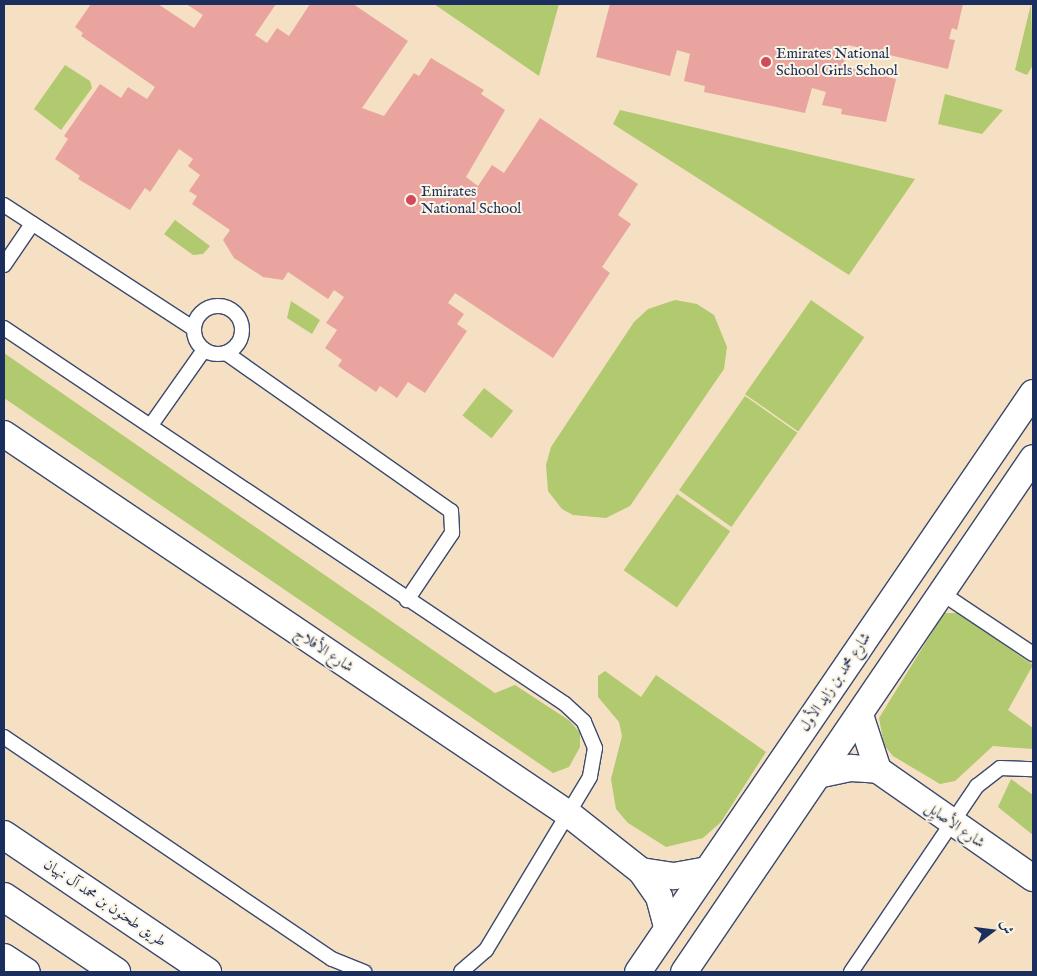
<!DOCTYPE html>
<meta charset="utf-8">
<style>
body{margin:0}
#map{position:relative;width:1037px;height:976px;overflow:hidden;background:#f5e0c3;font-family:"IM FELL English",Amiri,serif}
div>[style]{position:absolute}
.green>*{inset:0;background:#b1c96f;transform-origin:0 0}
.building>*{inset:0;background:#eaa49f}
.roads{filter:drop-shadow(1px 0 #3c4a6d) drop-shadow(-1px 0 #3c4a6d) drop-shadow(0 1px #3c4a6d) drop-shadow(0 -1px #3c4a6d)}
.lane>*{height:14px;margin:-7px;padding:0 7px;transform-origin:7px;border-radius:7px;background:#fff}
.lane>.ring{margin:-7px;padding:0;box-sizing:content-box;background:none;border:14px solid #fff;border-radius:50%}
.street>*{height:26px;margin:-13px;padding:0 13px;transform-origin:13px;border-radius:13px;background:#fff}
.primary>*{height:28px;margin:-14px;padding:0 14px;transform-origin:14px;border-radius:14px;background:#fff}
.dots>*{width:14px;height:14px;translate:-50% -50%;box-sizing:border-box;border:2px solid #fcf5e5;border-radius:50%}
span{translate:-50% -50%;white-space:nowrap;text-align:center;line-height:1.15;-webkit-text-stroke:4px #fcf5e5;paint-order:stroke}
.poi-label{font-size:15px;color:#1b2f5e}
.left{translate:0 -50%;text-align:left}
.street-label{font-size:15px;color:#1b2f5e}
.frame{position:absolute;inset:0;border:5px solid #1b2f5e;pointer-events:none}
.north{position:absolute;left:967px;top:906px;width:50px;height:50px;-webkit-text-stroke:4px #fcf5e5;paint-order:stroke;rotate:75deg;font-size:14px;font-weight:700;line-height:20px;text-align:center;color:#1b2f5e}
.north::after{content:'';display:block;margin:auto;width:18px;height:22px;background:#1b2f5e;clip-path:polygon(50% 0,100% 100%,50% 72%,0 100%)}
</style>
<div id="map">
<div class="green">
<i style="clip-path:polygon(434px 4px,559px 4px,539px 76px)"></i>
<i style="clip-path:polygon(1031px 4px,1033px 65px,1027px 75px,1015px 70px)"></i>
<i style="clip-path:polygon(65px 65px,90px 81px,92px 88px,61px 130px,34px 109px)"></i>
<i style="clip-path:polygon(945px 94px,1003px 110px,982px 134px,938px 124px)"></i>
<i style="clip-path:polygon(620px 110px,915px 179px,849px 275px,613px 124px)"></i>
<i style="clip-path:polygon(175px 220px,210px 246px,203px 254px,193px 255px,164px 234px)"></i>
<i style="clip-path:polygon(675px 300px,697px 304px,714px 315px,727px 347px,724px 369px,630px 506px,606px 518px,573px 515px,562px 509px,548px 491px,546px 465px,551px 447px,634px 322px,648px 309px)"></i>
<i style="left:811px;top:300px;width:65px;height:115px;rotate:35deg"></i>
<i style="clip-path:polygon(291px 301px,320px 320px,312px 334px,287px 318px)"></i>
<i style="clip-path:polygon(4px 353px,495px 693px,515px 685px,570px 721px,580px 733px,580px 747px,569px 767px,553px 773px,4px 398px)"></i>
<i style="left:484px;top:388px;width:37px;height:35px;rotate:38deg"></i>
<i style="left:745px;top:396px;width:64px;height:115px;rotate:35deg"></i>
<i style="left:677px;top:494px;width:65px;height:93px;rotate:35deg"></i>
<i style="clip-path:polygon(944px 613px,958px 613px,1033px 665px,1008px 710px,1033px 728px,1033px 749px,993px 746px,955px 781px,940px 784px,893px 756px,884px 745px,879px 718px)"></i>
<i style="clip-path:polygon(605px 671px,641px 697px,656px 675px,766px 752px,721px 822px,703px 838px,666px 847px,628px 823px,616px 809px,611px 779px,622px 736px,619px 722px,598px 697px,598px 676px)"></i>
<i style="clip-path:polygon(1011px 779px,1033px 795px,1033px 835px,998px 807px)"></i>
</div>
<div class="building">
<i style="clip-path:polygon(91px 4px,158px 4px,194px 28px,203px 15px,186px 4px,276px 4px,255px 35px,267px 43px,277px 28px,289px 36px,310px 4px,353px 4px,408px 41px,362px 108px,384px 116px,414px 73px,419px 76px,431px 58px,484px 90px,481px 94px,505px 110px,466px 177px,478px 186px,492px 165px,504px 173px,540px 118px,638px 184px,618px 215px,631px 224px,602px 267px,610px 273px,553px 358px,455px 293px,448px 303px,464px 314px,457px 324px,467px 331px,425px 393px,408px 382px,397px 398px,380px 386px,376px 392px,338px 366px,342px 360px,325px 348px,337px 330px,326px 323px,344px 297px,334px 290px,328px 299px,288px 272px,283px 280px,263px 277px,234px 258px,223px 240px,230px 230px,192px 204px,197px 196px,189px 191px,200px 175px,188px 166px,193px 159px,179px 149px,150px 192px,145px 188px,130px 210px,78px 179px,80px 176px,55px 159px,68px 139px,64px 136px,100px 84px,121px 98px,128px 87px,147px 99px,155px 87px,81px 36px,83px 33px,75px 27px)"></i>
<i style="clip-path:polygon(610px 4px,963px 4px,957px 30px,952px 28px,949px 39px,955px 40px,948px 69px,848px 45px,843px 66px,896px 79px,886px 122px,841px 114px,842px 109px,822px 105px,826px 92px,812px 88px,805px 113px,704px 92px,705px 86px,684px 81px,690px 54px,677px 50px,670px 76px,596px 57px)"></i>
</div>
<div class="roads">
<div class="lane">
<i style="left:4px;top:205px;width:227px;rotate:33.1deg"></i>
<i style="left:4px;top:265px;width:50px;rotate:-55.7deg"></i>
<i class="ring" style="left:194px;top:306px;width:34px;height:34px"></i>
<i style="left:4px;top:328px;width:675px;rotate:33.83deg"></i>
<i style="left:565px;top:704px;width:26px;rotate:43deg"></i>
<i style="left:584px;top:722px;width:28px;rotate:67deg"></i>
<i style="left:595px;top:748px;width:29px;rotate:100deg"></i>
<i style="left:590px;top:777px;width:202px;rotate:121deg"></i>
<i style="left:486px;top:950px;width:33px;rotate:139deg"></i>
<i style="left:226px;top:353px;width:275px;rotate:35.1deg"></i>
<i style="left:451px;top:511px;width:22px;rotate:87deg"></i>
<i style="left:452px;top:533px;width:81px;rotate:123.9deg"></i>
<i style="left:151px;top:425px;width:92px;rotate:-54.8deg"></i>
<i style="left:943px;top:594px;width:108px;rotate:33.7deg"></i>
<i style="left:4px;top:737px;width:396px;rotate:34.1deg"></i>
<i style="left:332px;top:959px;width:35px;rotate:22deg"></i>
<i style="left:851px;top:972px;width:225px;rotate:-55.9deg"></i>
<i style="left:977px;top:786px;width:29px;rotate:-38deg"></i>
<i style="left:1000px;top:768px;width:33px;rotate:2deg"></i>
</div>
<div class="street">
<i style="left:4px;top:434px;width:682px;rotate:33.95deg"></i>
<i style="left:570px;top:815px;width:90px;rotate:38.3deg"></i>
<i style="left:641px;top:871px;width:32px;rotate:55deg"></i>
<i style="left:659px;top:897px;width:31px;rotate:75deg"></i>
<i style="left:861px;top:718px;width:55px;rotate:71.9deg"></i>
<i style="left:822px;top:774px;width:30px;rotate:-12deg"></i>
<i style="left:851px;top:768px;width:27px;rotate:4deg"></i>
<i style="left:878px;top:770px;width:189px;rotate:34.9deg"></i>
<i style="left:641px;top:871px;width:33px;rotate:9deg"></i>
<i style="left:674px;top:876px;width:34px;rotate:-10deg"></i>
<i style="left:4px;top:957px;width:27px;rotate:33deg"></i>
<i style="left:638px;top:972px;width:701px;rotate:-55.7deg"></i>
<i style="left:684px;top:972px;width:621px;rotate:-55.82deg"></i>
</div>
<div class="primary">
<i style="left:4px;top:835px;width:245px;rotate:34deg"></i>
<i style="left:4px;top:897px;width:135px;rotate:33.8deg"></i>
</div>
</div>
<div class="dots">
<i style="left:766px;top:62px;background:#d1495b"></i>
<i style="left:411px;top:200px;background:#d1495b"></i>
</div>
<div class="poi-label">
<span class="left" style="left:776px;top:62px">Emirates National<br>School Girls School</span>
<span class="left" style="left:421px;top:200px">Emirates<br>National School</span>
</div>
<div class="street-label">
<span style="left:324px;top:650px;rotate:34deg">شارع الأفلاج</span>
<span style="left:835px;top:682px;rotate:-56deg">شارع محمد بن زايد الأول</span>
<span style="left:955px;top:825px;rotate:35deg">شارع الأصايِل</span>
<span style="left:105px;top:903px;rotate:34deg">طريق طحنون بن محمد آل نهيان</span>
</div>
<div class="frame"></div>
<div class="north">ش</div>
</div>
